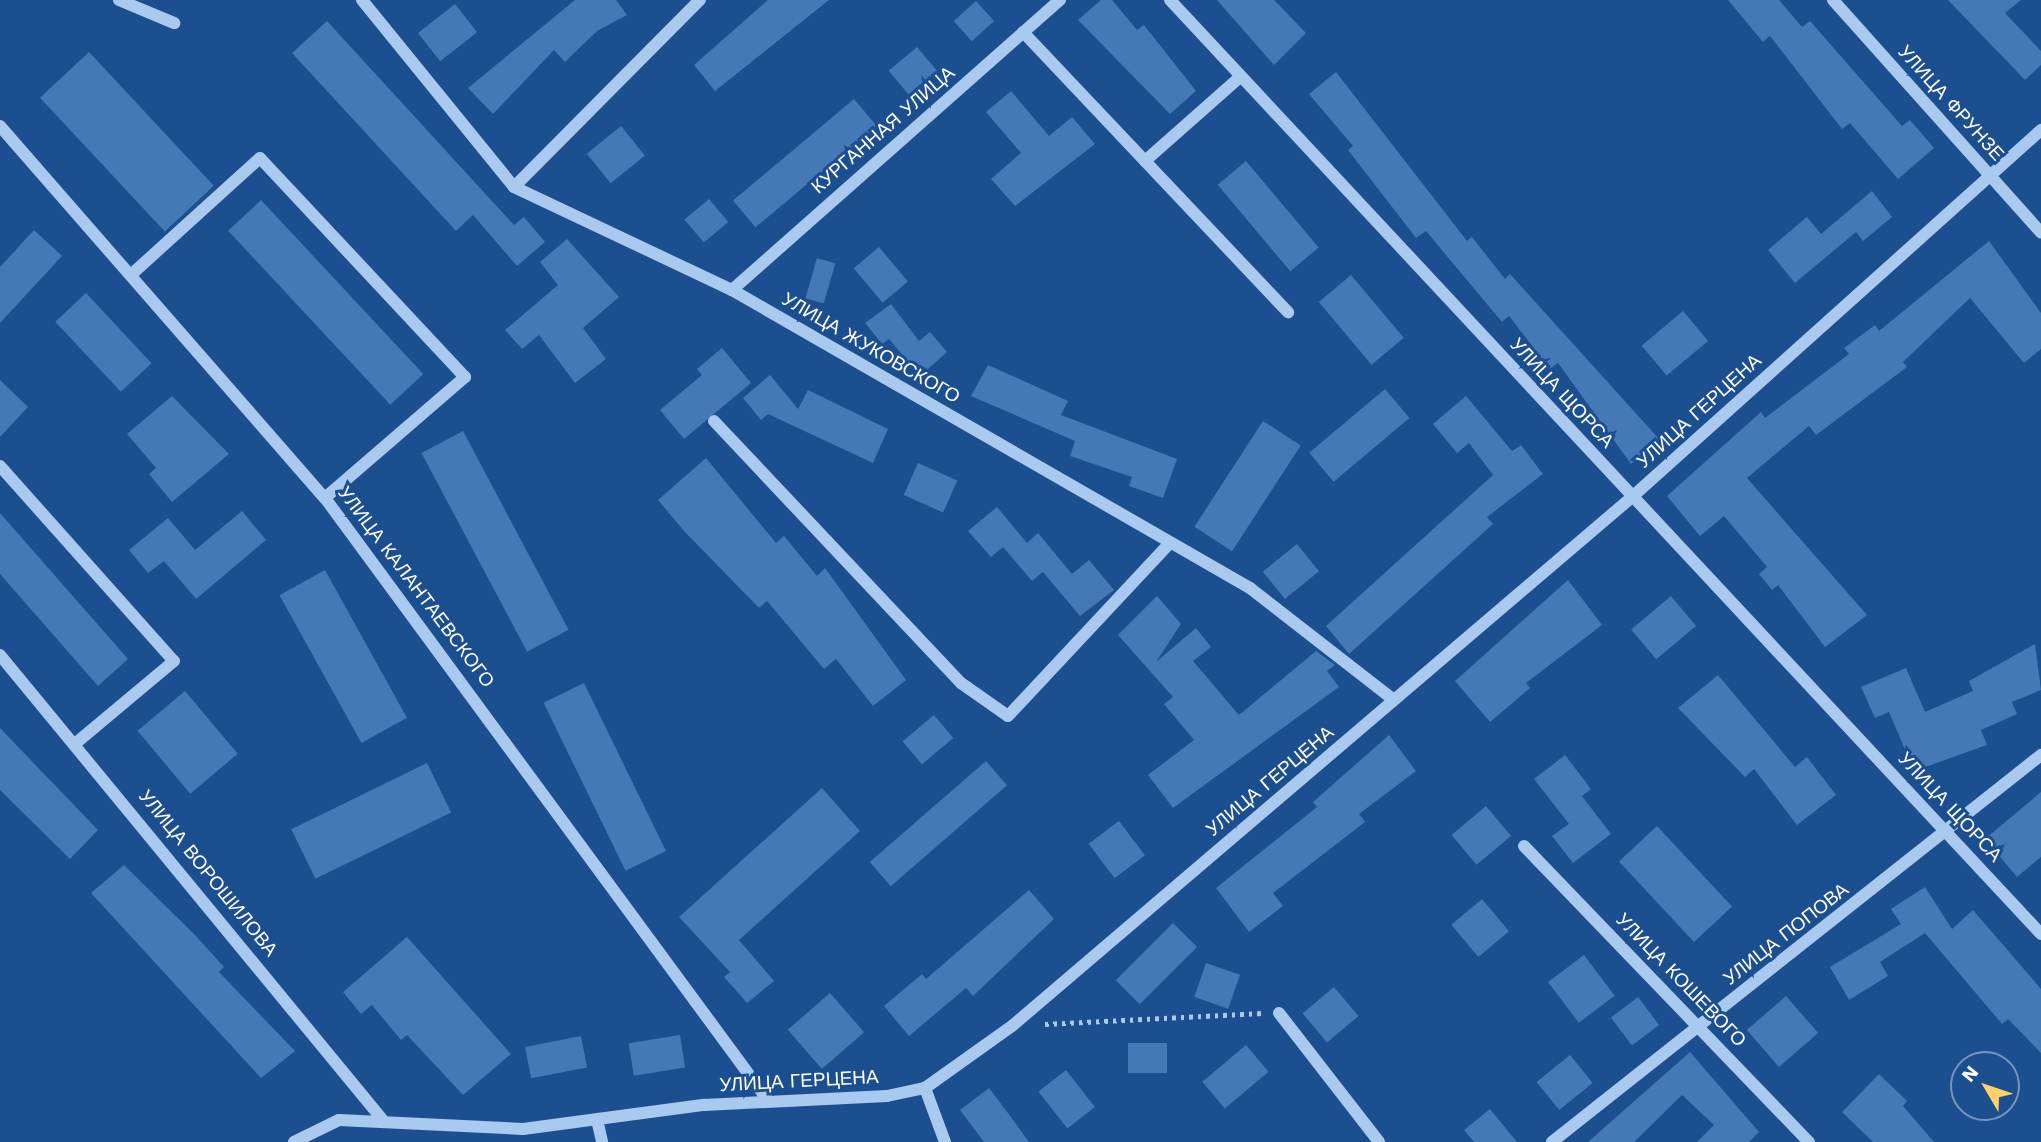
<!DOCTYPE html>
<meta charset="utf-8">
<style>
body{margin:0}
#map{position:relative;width:2041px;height:1142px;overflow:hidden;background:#1b4f8f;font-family:"Work Sans",sans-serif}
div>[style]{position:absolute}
.building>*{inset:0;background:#4478b7;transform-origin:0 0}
.path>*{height:4.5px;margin-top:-2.25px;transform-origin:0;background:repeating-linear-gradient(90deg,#a9c9ee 0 3.5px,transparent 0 8.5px)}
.minor>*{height:12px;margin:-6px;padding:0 6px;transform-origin:6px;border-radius:6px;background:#a9c9ee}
span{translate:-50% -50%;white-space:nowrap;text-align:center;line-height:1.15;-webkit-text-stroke:6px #1b4f8f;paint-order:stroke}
.street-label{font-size:19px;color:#fff}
.north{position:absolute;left:1950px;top:1051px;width:70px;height:70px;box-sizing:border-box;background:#1b4f8f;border:2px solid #7695bc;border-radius:50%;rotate:309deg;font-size:19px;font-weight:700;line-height:28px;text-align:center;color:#fff}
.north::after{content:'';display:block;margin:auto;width:24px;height:32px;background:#ffd166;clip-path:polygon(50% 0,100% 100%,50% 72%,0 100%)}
</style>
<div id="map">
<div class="building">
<i style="clip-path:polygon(575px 0,616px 0,627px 15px,597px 31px,565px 62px,554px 50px,493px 114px,468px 88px)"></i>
<i style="clip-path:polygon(768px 0,829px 0,715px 91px,694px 65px)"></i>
<i style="clip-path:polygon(1101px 0,1112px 0,1137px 30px,1144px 25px,1196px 91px,1170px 114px,1078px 20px)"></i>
<i style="clip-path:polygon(1217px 0,1274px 0,1306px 33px,1274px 65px)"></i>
<i style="clip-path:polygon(1728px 0,1779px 0,1802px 27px,1810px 21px,1902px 126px,1910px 120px,1934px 148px,1898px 179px,1850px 123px,1842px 129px,1770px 36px,1763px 42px)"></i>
<i style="clip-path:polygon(1948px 0,2021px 0,2005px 13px,2041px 51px,2041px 65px,2025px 80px)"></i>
<i style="left:976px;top:1px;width:27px;height:30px;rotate:48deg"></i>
<i style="left:455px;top:4px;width:36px;height:47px;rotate:52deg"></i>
<i style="clip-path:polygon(327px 21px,514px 225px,524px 217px,545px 242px,517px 266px,473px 215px,456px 231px,292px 53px)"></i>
<i style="left:917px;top:47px;width:31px;height:37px;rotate:50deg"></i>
<i style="left:89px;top:52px;width:183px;height:67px;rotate:47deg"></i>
<i style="clip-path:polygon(1336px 72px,1467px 241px,1472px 237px,1505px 279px,1510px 274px,1660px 440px,1631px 464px,1558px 363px,1550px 369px,1509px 316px,1502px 322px,1426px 231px,1416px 238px,1348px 150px,1353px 146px,1309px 94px)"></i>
<i style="clip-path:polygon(1011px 91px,1049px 136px,1072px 117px,1095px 144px,1015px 206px,991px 179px,1021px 153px,986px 112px)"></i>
<i style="left:854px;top:99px;width:35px;height:158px;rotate:50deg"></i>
<i style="left:621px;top:126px;width:38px;height:44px;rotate:51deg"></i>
<i style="left:1246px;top:161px;width:113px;height:37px;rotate:50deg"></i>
<i style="clip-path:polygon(1872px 191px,1892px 217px,1863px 241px,1856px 232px,1795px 283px,1768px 250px,1807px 217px,1821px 234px)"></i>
<i style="left:709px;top:199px;width:30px;height:32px;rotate:50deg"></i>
<i style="left:261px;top:200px;width:238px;height:45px;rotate:47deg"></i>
<i style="clip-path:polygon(34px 230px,62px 256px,0 323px,0 267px)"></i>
<i style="clip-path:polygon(567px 239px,619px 297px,583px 328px,606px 359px,575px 383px,539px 335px,522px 349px,505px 330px,558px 285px,540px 262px)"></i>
<i style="clip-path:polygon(1989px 241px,2041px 313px,2041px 349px,2024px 363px,1970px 298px,1903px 362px,1907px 367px,1816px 435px,1809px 426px,1747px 478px,1867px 615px,1825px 647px,1778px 585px,1772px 590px,1759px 574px,1767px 567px,1724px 516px,1700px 536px,1667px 496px,1761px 412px,1765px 418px,1849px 354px,1844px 348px,1875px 325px,1879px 331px)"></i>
<i style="left:879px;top:247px;width:45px;height:33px;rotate:50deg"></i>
<i style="left:817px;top:258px;width:19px;height:42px;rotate:16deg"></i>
<i style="left:1351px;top:275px;width:82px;height:42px;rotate:50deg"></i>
<i style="left:86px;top:293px;width:96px;height:42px;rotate:47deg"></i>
<i style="clip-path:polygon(891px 304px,919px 341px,930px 332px,947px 352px,920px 376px,889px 339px,882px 344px,865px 323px)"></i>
<i style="left:1683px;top:311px;width:39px;height:54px;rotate:50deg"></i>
<i style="clip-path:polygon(722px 348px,751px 383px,684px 439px,660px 410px,702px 375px,697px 369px)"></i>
<i style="clip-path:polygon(988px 365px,1068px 401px,1061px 415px,1177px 459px,1163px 498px,1129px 486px,1132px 477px,1070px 456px,1075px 441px,971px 396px)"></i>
<i style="clip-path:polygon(770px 375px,798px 409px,808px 390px,888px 429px,873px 463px,768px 414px,761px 420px,743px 398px)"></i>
<i style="clip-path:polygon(0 380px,28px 407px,0 437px)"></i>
<i style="left:1385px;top:389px;width:38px;height:99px;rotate:50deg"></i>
<i style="clip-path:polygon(172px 396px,229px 454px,172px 502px,149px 474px,156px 468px,127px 434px)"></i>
<i style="clip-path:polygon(1466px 396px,1512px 451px,1521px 445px,1543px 474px,1487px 517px,1493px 524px,1349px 654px,1326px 626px,1493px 475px,1469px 443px,1457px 453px,1433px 424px)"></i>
<i style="left:1263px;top:421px;width:45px;height:126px;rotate:33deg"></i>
<i style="left:463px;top:431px;width:225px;height:47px;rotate:62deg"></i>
<i style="clip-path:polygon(706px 458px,776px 543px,784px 536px,817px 576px,825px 568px,906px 680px,873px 706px,836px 659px,824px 669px,767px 601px,759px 608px,684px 531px,658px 500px)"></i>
<i style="left:918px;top:463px;width:43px;height:35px;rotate:24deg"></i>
<i style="clip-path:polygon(997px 507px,1027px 543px,1038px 533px,1072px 574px,1089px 560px,1114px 590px,1080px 616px,1043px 572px,1032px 581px,1003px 547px,991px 557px,968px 531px)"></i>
<i style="clip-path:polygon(242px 511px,266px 540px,196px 599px,164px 561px,148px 573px,129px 550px,168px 518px,195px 550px)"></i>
<i style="clip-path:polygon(0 513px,128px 659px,98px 686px,0 574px)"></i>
<i style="left:1297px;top:544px;width:35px;height:44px;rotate:51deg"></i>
<i style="left:325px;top:570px;width:169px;height:52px;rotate:61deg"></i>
<i style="clip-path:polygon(1568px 580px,1602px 625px,1526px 683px,1530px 688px,1490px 722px,1455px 681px)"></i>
<i style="clip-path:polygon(1157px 596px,1181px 624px,1156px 662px,1196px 628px,1211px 647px,1193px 661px,1239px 715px,1316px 651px,1335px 665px,1327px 671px,1339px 687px,1173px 808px,1148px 775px,1194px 740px,1164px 704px,1173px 697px,1118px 635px)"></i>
<i style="left:1671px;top:596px;width:39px;height:52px;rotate:50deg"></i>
<i style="clip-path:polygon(2035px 644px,2041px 690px,2012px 702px,2017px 714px,1981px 730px,1987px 745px,1914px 771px,1889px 712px,1875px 718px,1861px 687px,1906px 668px,1925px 712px,1973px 691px,1969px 681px)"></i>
<i style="clip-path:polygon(1718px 675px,1795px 767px,1807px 757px,1836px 795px,1797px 825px,1754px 769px,1745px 777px,1678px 708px)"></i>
<i style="left:584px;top:683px;width:187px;height:45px;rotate:64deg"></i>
<i style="left:185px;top:691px;width:82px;height:62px;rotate:50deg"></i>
<i style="left:934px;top:715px;width:30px;height:41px;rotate:50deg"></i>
<i style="clip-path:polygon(0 728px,98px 830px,70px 859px,0 790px)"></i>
<i style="clip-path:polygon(1389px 735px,1416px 771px,1359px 814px,1365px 822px,1273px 893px,1283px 906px,1249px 932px,1216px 888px,1317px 807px,1313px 802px)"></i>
<i style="clip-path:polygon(1565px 755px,1591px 789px,1582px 796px,1611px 834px,1573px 863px,1552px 836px,1569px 824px,1534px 779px)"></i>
<i style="left:986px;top:761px;width:32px;height:154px;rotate:49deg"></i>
<i style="left:427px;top:763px;width:55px;height:151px;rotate:64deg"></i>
<i style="clip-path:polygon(822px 788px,860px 831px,739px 940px,774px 981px,747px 1003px,724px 977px,730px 972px,679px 917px)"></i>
<i style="clip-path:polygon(2041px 792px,2041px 857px,2017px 877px,1985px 839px)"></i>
<i style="left:1486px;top:806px;width:39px;height:45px;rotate:50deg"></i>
<i style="left:1119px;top:821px;width:43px;height:38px;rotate:53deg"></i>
<i style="left:1657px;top:826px;width:110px;height:52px;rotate:47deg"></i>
<i style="clip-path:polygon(124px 865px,195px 935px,224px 967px,219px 972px,295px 1051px,261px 1078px,91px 893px)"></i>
<i style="clip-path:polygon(1925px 887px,1952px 929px,1973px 910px,2041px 989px,2041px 1053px,2008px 1019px,2002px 1024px,1925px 933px,1880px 962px,1888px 976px,1849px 1000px,1830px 967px,1901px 924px,1891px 909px)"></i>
<i style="clip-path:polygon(1029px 890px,1054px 919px,973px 996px,966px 988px,909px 1036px,884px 1006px,922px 974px,926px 979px)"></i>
<i style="left:1482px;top:899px;width:42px;height:40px;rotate:50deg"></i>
<i style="left:1173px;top:923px;width:34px;height:81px;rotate:45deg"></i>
<i style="clip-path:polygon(407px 937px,511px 1054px,463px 1095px,407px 1035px,401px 1040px,372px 1005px,361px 1014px,343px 992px)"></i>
<i style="left:1584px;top:955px;width:51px;height:45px;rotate:53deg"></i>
<i style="left:1206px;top:963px;width:36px;height:36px;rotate:19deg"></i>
<i style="left:1334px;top:987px;width:38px;height:41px;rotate:50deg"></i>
<i style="left:830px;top:993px;width:52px;height:56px;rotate:49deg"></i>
<i style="left:1786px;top:996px;width:49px;height:52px;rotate:49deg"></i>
<i style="left:1638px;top:997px;width:35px;height:34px;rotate:53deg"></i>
<i style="left:680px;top:1035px;width:33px;height:52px;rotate:81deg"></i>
<i style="left:581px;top:1036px;width:32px;height:57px;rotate:79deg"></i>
<i style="left:1128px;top:1043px;width:39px;height:30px"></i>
<i style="left:1246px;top:1045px;width:35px;height:57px;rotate:50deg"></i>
<i style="clip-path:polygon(1690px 1052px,1759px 1132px,1749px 1142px,1697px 1142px,1714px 1125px,1682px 1095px,1634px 1142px,1588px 1142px)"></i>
<i style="left:1570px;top:1055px;width:36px;height:43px;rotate:51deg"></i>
<i style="left:1066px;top:1070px;width:47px;height:35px;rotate:52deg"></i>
<i style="clip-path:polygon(1879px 1074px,1907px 1101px,1903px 1106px,1934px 1142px,1873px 1142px,1842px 1112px)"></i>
<i style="clip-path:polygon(989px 1088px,1011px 1117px,1029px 1142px,984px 1142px,960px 1110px)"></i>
<i style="clip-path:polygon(1490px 1109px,1517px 1142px,1474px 1142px,1464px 1130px)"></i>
</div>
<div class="path">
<i style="left:1045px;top:1024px;width:218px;rotate:-2.9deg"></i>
</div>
<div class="minor">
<i style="left:119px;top:0;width:60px;rotate:22.7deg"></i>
<i style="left:362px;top:0;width:241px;rotate:50.9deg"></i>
<i style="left:514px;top:187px;width:241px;rotate:25.3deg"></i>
<i style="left:732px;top:290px;width:598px;rotate:29.91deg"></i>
<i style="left:1250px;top:588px;width:182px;rotate:37.9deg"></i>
<i style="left:1170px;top:0;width:1277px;rotate:47deg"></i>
<i style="left:1833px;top:0;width:312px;rotate:48.2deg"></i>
<i style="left:1023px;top:32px;width:386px;rotate:46.6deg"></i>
<i style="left:0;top:126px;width:494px;rotate:48.9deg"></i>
<i style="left:325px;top:498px;width:746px;rotate:53.67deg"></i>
<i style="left:1145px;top:161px;width:128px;rotate:-41.5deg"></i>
<i style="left:514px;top:187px;width:264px;rotate:-45.2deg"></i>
<i style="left:133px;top:273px;width:171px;rotate:-42.2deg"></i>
<i style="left:260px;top:158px;width:300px;rotate:46.9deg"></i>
<i style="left:465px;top:377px;width:185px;rotate:139.2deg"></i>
<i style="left:732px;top:290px;width:438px;rotate:-41.5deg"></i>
<i style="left:714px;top:421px;width:360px;rotate:46.7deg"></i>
<i style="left:961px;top:683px;width:57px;rotate:35.1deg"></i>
<i style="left:1008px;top:716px;width:236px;rotate:-46.9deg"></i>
<i style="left:0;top:466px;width:261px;rotate:48.3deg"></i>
<i style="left:174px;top:661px;width:126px;rotate:140.1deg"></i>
<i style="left:0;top:655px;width:601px;rotate:50.54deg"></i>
<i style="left:1524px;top:846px;width:411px;rotate:46.1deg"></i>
<i style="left:1279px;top:1013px;width:163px;rotate:52.2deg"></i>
<i style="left:925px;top:1088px;width:58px;rotate:69.7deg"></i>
<i style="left:598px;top:1124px;width:18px;rotate:77deg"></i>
<i style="left:294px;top:1142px;width:50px;rotate:-26.1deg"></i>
<i style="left:339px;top:1120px;width:184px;rotate:2.8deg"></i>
<i style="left:523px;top:1129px;width:183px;rotate:-7.6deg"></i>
<i style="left:704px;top:1105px;width:183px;rotate:-2.8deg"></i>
<i style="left:887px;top:1096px;width:39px;rotate:-12deg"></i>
<i style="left:925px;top:1088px;width:107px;rotate:-35.5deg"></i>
<i style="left:1012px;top:1026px;width:815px;rotate:-40.47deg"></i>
<i style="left:1632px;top:497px;width:550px;rotate:-41.9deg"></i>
<i style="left:1552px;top:1142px;width:624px;rotate:-38.36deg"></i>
</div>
<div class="street-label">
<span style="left:1951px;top:103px;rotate:48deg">УЛИЦА ФРУНЗЕ</span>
<span style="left:883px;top:130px;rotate:-41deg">КУРГАННАЯ УЛИЦА</span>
<span style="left:871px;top:348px;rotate:30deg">УЛИЦА ЖУКОВСКОГО</span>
<span style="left:1562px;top:393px;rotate:47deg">УЛИЦА ЩОРСА</span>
<span style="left:1699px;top:411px;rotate:-42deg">УЛИЦА ГЕРЦЕНА</span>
<span style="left:416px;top:587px;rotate:53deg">УЛИЦА КАЛАНТАЕВСКОГО</span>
<span style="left:1270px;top:781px;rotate:-40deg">УЛИЦА ГЕРЦЕНА</span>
<span style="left:1950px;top:807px;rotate:47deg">УЛИЦА ЩОРСА</span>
<span style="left:208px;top:873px;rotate:51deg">УЛИЦА ВОРОШИЛОВА</span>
<span style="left:1786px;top:934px;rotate:-38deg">УЛИЦА ПОПОВА</span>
<span style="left:1681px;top:980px;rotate:46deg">УЛИЦА КОШЕВОГО</span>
<span style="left:799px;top:1081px;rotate:-3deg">УЛИЦА ГЕРЦЕНА</span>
</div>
<div class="north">N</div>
</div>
